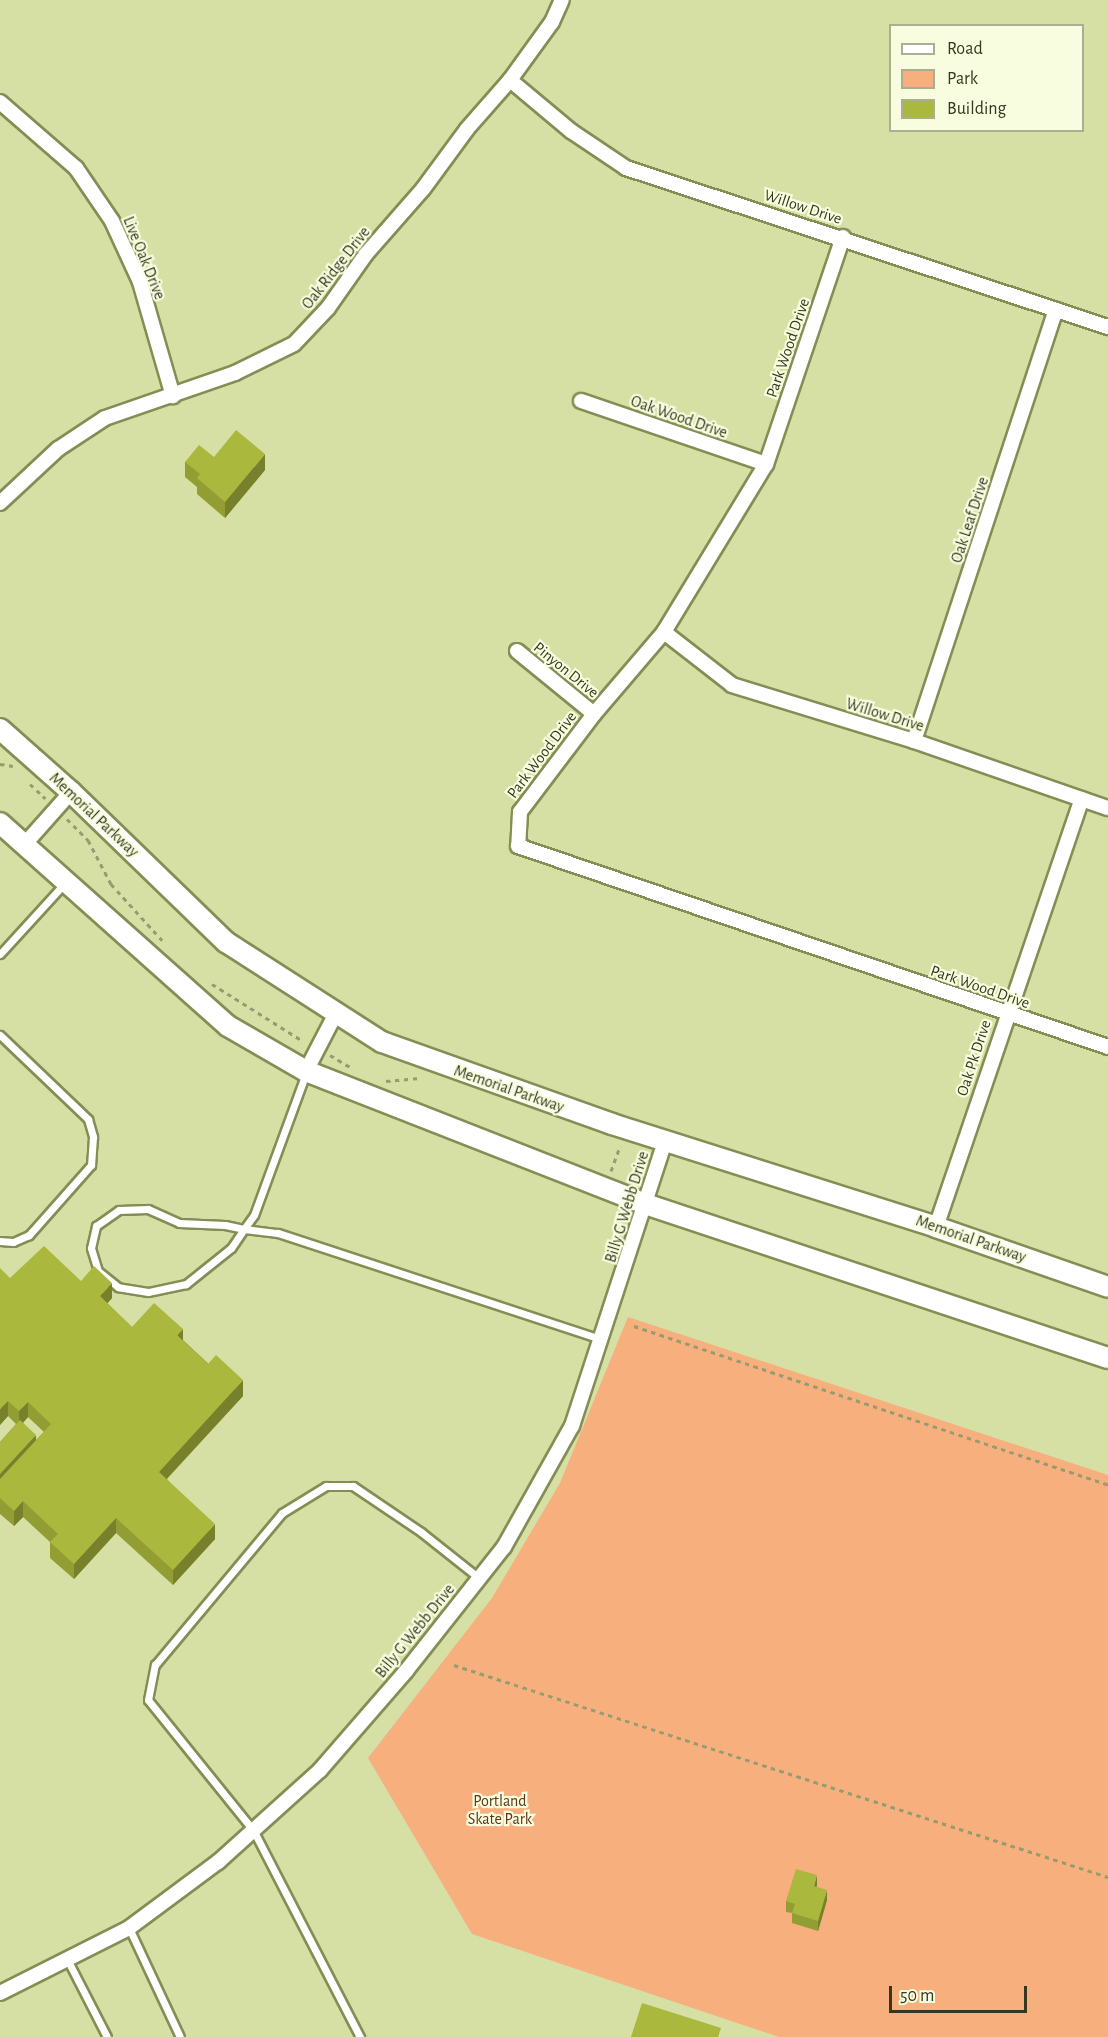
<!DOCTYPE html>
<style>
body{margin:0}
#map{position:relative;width:1108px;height:2037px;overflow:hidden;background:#d6dfa4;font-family:"Alegreya Sans",sans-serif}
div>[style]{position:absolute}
.green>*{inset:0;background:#f6af7d}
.path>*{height:3px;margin-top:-1.5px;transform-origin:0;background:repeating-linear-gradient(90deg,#969c6f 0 4.5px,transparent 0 9px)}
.roads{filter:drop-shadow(2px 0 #858d55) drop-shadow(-2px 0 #858d55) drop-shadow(0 2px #858d55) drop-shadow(0 -2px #858d55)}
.lane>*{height:7px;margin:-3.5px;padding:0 3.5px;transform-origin:3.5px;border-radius:3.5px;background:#fff}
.street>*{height:14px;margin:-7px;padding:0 7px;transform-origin:7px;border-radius:7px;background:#fff}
.secondary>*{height:20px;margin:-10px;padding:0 10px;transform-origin:10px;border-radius:10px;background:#fff}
.wall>*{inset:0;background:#929e34}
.shaded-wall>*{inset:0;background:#77812b}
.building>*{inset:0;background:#aab83d}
span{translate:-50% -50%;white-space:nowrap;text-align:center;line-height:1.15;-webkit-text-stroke:4.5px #f8fddf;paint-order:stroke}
.street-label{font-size:16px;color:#353820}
.park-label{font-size:16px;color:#5d3618}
.legend{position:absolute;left:889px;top:24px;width:195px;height:108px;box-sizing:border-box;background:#f8fddf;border:2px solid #aaae93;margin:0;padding:8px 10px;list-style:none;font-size:18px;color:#353820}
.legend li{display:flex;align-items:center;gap:12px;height:30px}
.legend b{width:30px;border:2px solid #aaae93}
.scale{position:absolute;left:889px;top:1986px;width:138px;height:27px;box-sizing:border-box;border:3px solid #353820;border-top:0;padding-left:8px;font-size:18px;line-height:21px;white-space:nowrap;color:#353820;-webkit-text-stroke:4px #f8fddf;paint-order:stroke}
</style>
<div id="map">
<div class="green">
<i style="clip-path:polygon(628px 1317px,1108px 1475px,1108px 2037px,779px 2037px,472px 1934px,368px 1758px,492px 1598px,560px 1483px)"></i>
</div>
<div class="path">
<i style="left:0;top:764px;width:13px;rotate:9deg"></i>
<i style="left:30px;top:784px;width:21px;rotate:43deg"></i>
<i style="left:67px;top:819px;width:30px;rotate:45deg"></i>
<i style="left:88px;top:840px;width:50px;rotate:62.4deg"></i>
<i style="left:111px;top:884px;width:76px;rotate:47.7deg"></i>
<i style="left:212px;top:984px;width:107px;rotate:32.1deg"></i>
<i style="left:330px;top:1055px;width:23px;rotate:31deg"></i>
<i style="left:386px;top:1081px;width:36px;rotate:-5deg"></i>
<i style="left:611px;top:1171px;width:27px;rotate:-70deg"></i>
<i style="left:634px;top:1326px;width:500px;rotate:18.5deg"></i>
<i style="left:454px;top:1665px;width:688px;rotate:17.96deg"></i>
</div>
<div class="roads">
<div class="lane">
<i style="left:0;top:954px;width:95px;rotate:-47.6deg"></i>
<i style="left:0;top:1035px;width:122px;rotate:43.7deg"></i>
<i style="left:88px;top:1119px;width:19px;rotate:74deg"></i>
<i style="left:93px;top:1137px;width:28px;rotate:94deg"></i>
<i style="left:91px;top:1165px;width:94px;rotate:131.5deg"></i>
<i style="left:29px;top:1235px;width:17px;rotate:156deg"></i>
<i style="left:13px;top:1242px;width:13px;rotate:-176deg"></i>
<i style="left:306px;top:1073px;width:151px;rotate:110.1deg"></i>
<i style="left:254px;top:1215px;width:17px;rotate:126deg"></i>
<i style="left:244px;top:1229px;width:23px;rotate:124deg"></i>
<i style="left:231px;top:1248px;width:58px;rotate:141.3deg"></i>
<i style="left:186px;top:1284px;width:39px;rotate:168deg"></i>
<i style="left:148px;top:1292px;width:30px;rotate:-171deg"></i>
<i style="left:118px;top:1287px;width:26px;rotate:-141deg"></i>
<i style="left:98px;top:1271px;width:24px;rotate:-107deg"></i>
<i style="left:91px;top:1248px;width:23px;rotate:-77deg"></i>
<i style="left:96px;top:1226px;width:28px;rotate:-35deg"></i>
<i style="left:119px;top:1210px;width:29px;rotate:-2deg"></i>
<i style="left:148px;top:1209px;width:34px;rotate:24deg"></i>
<i style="left:179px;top:1223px;width:46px;rotate:2.5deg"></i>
<i style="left:225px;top:1225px;width:19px;rotate:12deg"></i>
<i style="left:244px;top:1229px;width:34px;rotate:7deg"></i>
<i style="left:278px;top:1233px;width:340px;rotate:18.2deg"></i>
<i style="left:129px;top:1928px;width:120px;rotate:64.9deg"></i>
<i style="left:68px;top:1961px;width:85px;rotate:62.8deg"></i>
<i style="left:360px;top:2037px;width:233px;rotate:-117.3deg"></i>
<i style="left:253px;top:1830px;width:167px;rotate:-128.9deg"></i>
<i style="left:148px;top:1700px;width:36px;rotate:-79deg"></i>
<i style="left:155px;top:1665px;width:198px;rotate:-50.1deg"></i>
<i style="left:282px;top:1513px;width:52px;rotate:-31.5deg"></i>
<i style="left:326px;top:1486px;width:27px"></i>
<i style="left:353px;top:1486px;width:82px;rotate:34.1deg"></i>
<i style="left:421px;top:1532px;width:74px;rotate:38.4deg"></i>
</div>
<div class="street">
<i style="left:510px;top:80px;width:80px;rotate:39.9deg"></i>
<i style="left:571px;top:131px;width:66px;rotate:33.9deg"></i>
<i style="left:626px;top:168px;width:508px;rotate:18.26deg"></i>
<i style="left:0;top:102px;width:101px;rotate:41deg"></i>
<i style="left:76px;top:168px;width:64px;rotate:55.8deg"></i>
<i style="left:112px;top:221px;width:67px;rotate:65.3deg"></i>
<i style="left:140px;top:282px;width:119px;rotate:73.9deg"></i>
<i style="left:843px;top:237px;width:240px;rotate:108.7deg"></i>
<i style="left:766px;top:464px;width:197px;rotate:121.3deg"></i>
<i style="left:664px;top:632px;width:108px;rotate:130.5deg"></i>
<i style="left:594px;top:714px;width:123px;rotate:127.1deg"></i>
<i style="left:520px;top:812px;width:34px;rotate:93deg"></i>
<i style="left:518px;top:846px;width:623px;rotate:18.81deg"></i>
<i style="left:581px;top:401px;width:195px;rotate:18.8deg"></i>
<i style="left:0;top:503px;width:79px;rotate:-43deg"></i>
<i style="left:58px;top:449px;width:56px;rotate:-33.4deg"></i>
<i style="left:105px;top:418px;width:138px;rotate:-19.1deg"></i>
<i style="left:235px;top:373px;width:66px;rotate:-26.2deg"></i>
<i style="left:294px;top:344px;width:50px;rotate:-46.6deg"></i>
<i style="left:328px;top:308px;width:66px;rotate:-54.9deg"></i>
<i style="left:366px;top:254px;width:86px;rotate:-48.8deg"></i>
<i style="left:423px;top:189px;width:74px;rotate:-53.7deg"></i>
<i style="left:467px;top:129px;width:65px;rotate:-48.7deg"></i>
<i style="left:510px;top:80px;width:72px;rotate:-54.1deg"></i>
<i style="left:552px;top:22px;width:24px;rotate:-66deg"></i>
<i style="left:664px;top:632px;width:86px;rotate:37.9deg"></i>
<i style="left:732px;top:685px;width:190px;rotate:17.1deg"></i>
<i style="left:914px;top:741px;width:205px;rotate:19.1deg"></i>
<i style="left:517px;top:651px;width:99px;rotate:39.3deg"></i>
<i style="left:914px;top:741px;width:454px;rotate:-71.8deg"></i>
<i style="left:24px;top:845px;width:71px;rotate:-48.4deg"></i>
<i style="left:306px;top:1071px;width:63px;rotate:-62.6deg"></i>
<i style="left:936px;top:1227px;width:452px;rotate:-71.2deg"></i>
<i style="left:0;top:1993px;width:144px;rotate:-26.7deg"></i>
<i style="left:129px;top:1928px;width:111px;rotate:-36.6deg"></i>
<i style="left:218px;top:1862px;width:137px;rotate:-42deg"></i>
<i style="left:320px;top:1770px;width:131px;rotate:-49deg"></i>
<i style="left:406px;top:1671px;width:158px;rotate:-51.7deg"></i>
<i style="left:504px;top:1547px;width:139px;rotate:-60.7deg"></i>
<i style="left:572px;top:1426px;width:300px;rotate:-71.9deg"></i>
</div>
<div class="secondary">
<i style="left:0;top:729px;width:95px;rotate:41.6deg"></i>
<i style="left:71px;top:792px;width:216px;rotate:44.1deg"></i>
<i style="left:226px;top:942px;width:185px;rotate:32.7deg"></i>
<i style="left:382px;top:1042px;width:244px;rotate:19.6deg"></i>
<i style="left:612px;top:1124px;width:340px;rotate:17.6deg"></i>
<i style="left:936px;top:1227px;width:182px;rotate:19.2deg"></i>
<i style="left:0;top:823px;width:305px;rotate:41.7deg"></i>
<i style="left:228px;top:1026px;width:90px;rotate:30deg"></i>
<i style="left:306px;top:1071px;width:364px;rotate:21.4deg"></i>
<i style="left:645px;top:1204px;width:488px;rotate:18.4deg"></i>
</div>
</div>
<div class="wall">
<i style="clip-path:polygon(214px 457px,265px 470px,225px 518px,197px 494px,197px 487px,185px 477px,185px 462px)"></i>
<i style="clip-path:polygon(evenodd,10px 1278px,81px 1281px,112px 1298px,107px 1303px,132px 1327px,183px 1340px,243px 1396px,167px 1479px,215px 1539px,173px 1585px,116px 1533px,74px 1579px,50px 1558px,50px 1542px,23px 1517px,14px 1526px,0 1514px,0 1442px,16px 1424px,8px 1416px,0 1425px,10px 1278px,28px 1417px,44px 1432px,36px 1440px,23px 1423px,28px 1417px)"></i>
<i style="clip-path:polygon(817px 1885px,816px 1887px,827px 1900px,818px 1931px,792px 1923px,792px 1913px,786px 1912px,786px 1901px)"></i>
</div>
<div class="shaded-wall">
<i style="clip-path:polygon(265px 454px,265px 470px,225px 518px,225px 502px)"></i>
<i style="clip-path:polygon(112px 1283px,112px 1298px,100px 1312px,100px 1296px)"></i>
<i style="clip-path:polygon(183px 1329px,183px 1345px,177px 1335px)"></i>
<i style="clip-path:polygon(243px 1380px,243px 1396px,159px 1487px,159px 1472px)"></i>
<i style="clip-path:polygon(8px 1401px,8px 1416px,0 1425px,0 1409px)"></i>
<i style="clip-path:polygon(28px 1402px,28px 1417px,19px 1427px,19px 1411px)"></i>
<i style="clip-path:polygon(36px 1435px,36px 1446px,0 1485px,0 1474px)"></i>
<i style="clip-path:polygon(23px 1501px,23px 1517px,14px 1526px,14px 1511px)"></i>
<i style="clip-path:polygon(116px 1518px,116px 1533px,74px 1579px,74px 1564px)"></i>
<i style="clip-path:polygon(215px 1524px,215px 1539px,173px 1585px,173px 1570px)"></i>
<i style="clip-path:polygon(817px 1875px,817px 1885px,814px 1896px,814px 1886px)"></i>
<i style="clip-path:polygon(827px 1890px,827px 1900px,818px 1931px,818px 1921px)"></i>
</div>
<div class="building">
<i style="clip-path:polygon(236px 430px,265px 454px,225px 502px,197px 478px,200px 474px,185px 462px,199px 445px,214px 457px)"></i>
<i style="clip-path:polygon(44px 1246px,81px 1281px,94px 1266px,112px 1283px,100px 1296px,132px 1327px,154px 1303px,183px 1329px,177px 1335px,208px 1364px,216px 1355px,243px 1380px,159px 1472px,215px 1524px,173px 1570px,116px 1518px,74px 1564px,50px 1542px,58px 1534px,23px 1501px,14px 1511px,0 1498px,0 1479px,51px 1424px,28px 1402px,19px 1411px,8px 1401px,0 1409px,0 1268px,10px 1278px)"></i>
<i style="clip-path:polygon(20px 1420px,36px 1435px,0 1474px,0 1442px)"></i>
<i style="clip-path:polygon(796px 1869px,817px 1875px,814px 1886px,827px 1890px,818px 1921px,792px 1913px,795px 1904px,786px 1901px)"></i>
<i style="clip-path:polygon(642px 2003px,721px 2028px,718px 2037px,631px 2037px)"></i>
</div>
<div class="street-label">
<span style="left:803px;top:207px;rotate:18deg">Willow Drive</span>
<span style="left:144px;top:258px;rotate:68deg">Live Oak Drive</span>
<span style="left:336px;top:268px;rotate:-52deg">Oak Ridge Drive</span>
<span style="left:788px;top:348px;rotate:-71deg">Park Wood Drive</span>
<span style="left:679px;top:417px;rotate:19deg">Oak Wood Drive</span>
<span style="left:970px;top:520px;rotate:-72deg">Oak Leaf Drive</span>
<span style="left:566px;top:670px;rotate:39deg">Pinyon Drive</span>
<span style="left:885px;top:715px;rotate:17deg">Willow Drive</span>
<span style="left:542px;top:755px;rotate:-53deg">Park Wood Drive</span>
<span style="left:94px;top:815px;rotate:43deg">Memorial Parkway</span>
<span style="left:980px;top:987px;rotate:19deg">Park Wood Drive</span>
<span style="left:974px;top:1058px;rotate:-72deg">Oak Pk Drive</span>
<span style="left:509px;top:1089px;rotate:19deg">Memorial Parkway</span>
<span style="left:627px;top:1207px;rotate:-73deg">Billy G Webb Drive</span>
<span style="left:971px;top:1239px;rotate:19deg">Memorial Parkway</span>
<span style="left:415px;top:1631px;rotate:-51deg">Billy G Webb Drive</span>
</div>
<div class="park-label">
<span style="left:500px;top:1810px">Portland<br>Skate Park</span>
</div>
<ul class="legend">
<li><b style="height:8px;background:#fff"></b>Road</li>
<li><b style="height:16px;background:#f6af7d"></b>Park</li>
<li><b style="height:16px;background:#aab83d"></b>Building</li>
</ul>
<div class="scale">50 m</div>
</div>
